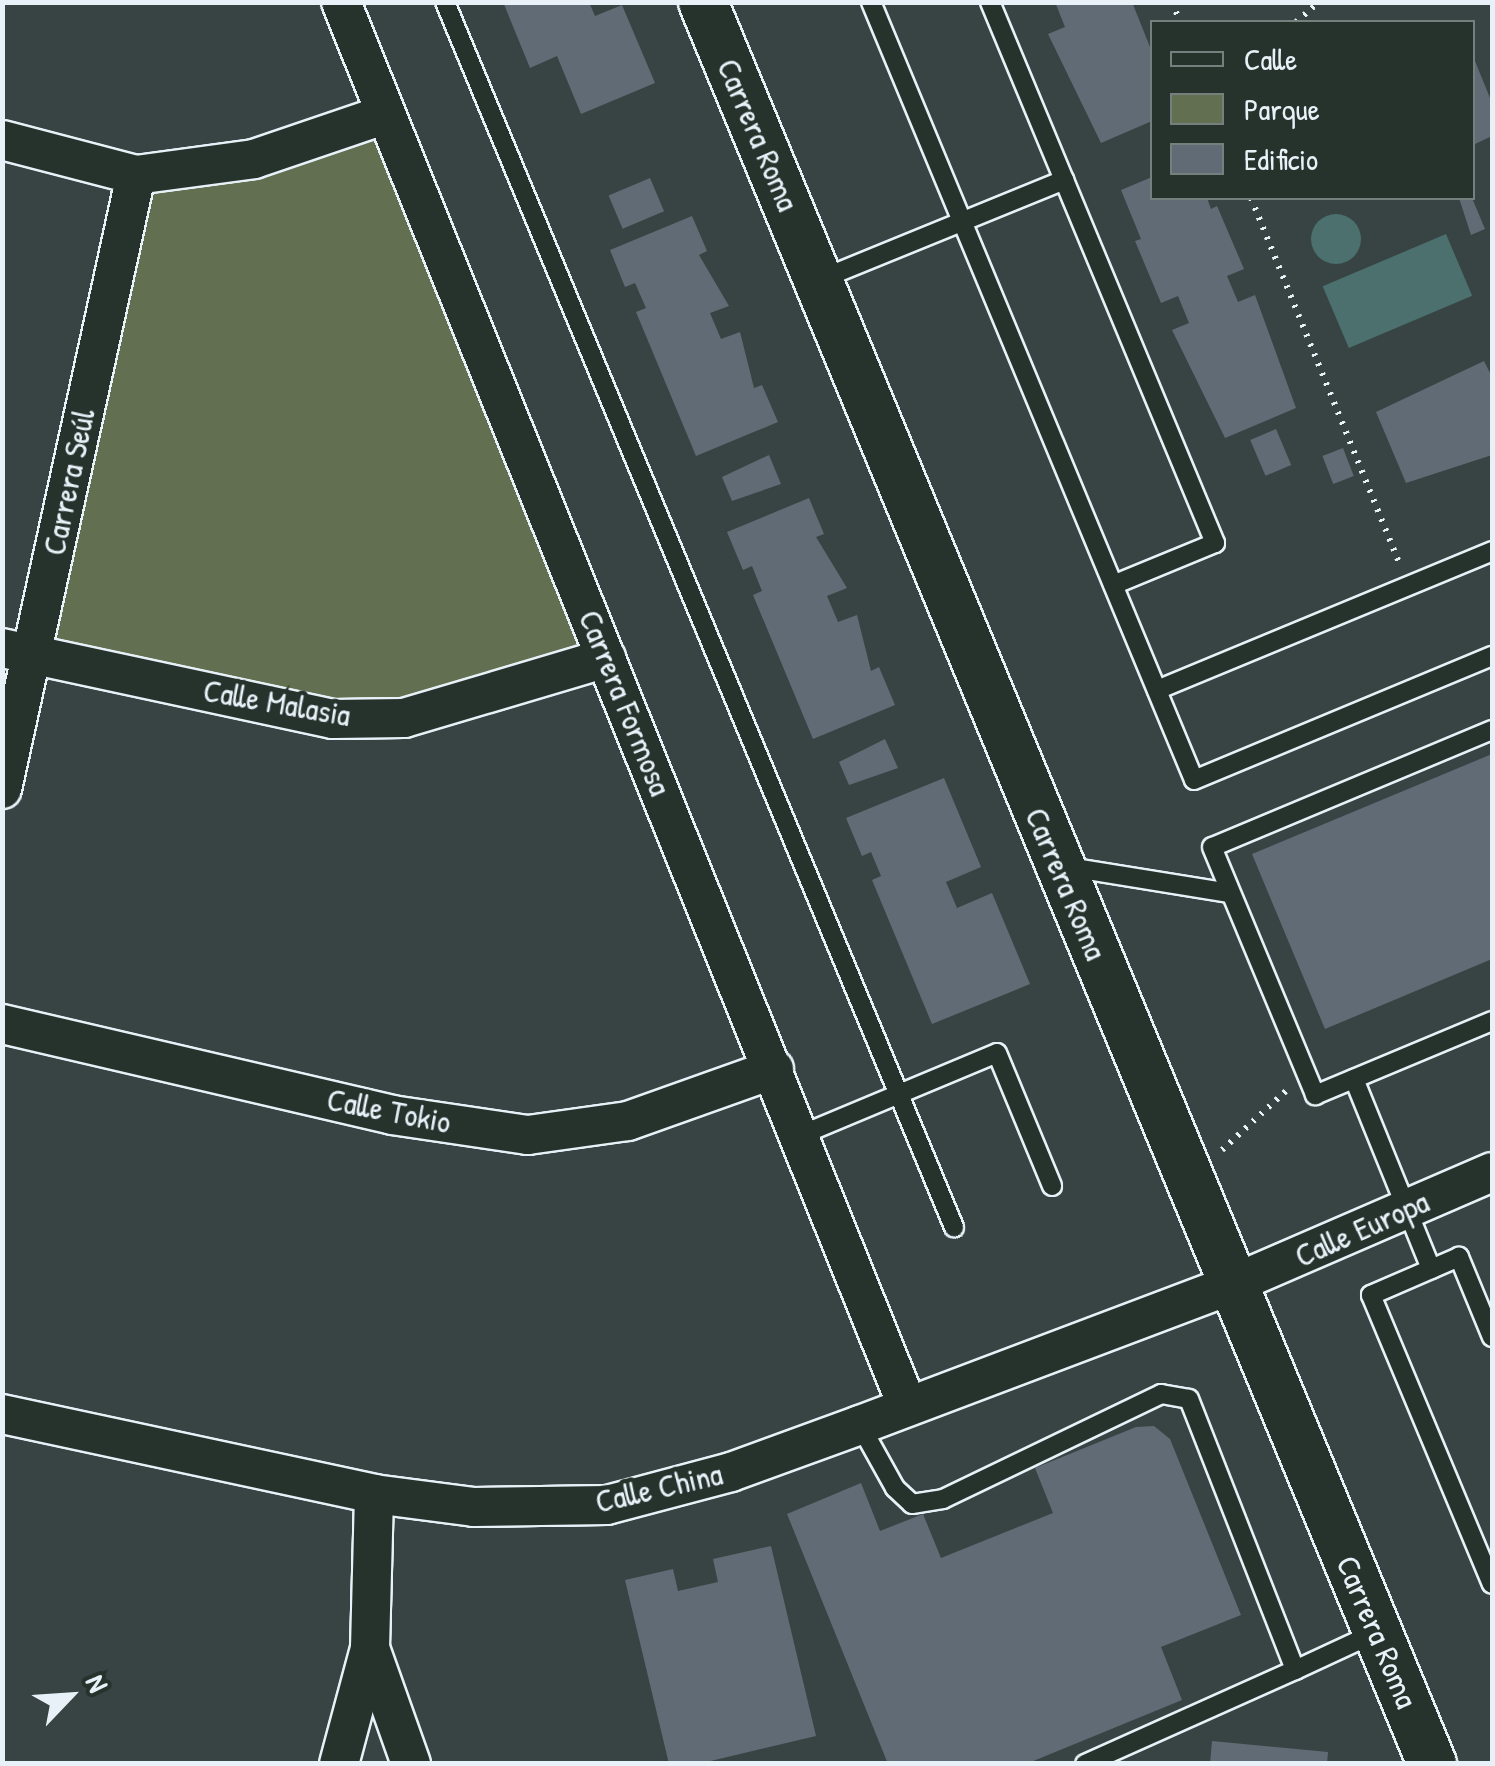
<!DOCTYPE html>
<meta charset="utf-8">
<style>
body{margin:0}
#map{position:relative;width:1495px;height:1766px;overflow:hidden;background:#374443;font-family:"Patrick Hand",sans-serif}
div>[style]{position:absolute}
.green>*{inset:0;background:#627051}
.water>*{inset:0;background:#4b706e;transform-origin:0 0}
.round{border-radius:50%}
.building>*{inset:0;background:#606b75;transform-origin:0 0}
.path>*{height:6px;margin-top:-3px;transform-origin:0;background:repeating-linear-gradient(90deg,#e8f1f8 0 2.5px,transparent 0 10.5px)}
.roads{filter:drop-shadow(2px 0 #e8f1f8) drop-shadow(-2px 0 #e8f1f8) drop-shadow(0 2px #e8f1f8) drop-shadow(0 -2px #e8f1f8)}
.service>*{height:18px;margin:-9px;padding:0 9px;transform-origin:9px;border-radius:9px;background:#26332d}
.minor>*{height:38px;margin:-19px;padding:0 19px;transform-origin:19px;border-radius:19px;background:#26332d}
.tertiary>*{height:48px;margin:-24px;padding:0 24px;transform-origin:24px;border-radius:24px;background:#26332d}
span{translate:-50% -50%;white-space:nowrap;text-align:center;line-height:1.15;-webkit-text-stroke:9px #26332d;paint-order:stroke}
.street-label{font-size:32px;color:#e8f1f8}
.frame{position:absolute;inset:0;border:5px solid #e8f1f8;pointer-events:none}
.legend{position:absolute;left:1150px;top:20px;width:325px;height:180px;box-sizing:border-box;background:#26332d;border:2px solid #747f7e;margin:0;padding:12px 18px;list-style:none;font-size:30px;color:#e8f1f8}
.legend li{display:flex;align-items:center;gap:20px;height:50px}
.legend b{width:50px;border:2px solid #747f7e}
.north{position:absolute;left:20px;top:1646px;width:100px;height:100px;-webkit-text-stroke:8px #26332d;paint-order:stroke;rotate:65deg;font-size:28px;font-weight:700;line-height:40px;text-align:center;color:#e8f1f8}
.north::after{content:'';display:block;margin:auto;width:35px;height:45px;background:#e8f1f8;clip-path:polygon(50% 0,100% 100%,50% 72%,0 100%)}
</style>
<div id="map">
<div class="green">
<i style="clip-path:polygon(384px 122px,597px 655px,489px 691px,337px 712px,39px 649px,143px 180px)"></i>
</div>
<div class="water">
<i class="round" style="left:1311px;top:214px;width:50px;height:50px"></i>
<i style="left:1446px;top:234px;width:67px;height:134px;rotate:67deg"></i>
</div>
<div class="building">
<i style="clip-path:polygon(503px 2px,589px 2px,595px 16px,622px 5px,655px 83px,581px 114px,557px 56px,530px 68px)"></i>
<i style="clip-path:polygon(1055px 2px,1132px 2px,1152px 52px,1152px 121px,1101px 143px,1048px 34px,1065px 27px)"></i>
<i style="clip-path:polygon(1473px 56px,1492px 103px,1492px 136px,1473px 145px)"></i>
<i style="clip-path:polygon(1152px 177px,1152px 198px,1207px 198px,1211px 209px,1217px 206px,1244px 269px,1227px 276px,1238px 302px,1255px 295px,1296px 408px,1225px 438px,1172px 330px,1189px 323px,1178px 296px,1161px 303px,1135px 241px,1141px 239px,1121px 190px)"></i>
<i style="left:650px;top:178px;width:36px;height:45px;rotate:67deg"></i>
<i style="clip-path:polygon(1459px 198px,1472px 198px,1485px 229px,1471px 235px)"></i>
<i style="clip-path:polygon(692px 216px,707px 251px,699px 255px,729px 306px,710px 313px,721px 339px,740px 332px,754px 388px,762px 385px,778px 422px,696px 456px,636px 312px,646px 308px,635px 283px,625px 287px,610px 250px)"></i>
<i style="clip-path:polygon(1484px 361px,1492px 377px,1492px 455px,1406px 483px,1376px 412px)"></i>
<i style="left:1276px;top:429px;width:39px;height:28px;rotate:67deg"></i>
<i style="left:1343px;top:448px;width:30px;height:22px;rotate:69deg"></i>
<i style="clip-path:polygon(769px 455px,781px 484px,732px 501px,722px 477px)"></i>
<i style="clip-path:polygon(809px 498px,824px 534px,816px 537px,847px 588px,827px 596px,838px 622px,857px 615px,871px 671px,879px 667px,895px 705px,813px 739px,753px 595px,762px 591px,752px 566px,743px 570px,727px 532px)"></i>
<i style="clip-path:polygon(885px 739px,898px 768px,849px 785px,839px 762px)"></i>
<i style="clip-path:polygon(1492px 754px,1492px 959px,1325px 1029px,1252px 854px)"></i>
<i style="clip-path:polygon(944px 778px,981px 867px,946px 882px,957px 908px,992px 893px,1030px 984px,932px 1024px,872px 880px,881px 876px,871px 852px,862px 856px,846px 818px)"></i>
<i style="clip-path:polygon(1154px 1426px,1170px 1439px,1241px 1615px,1161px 1647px,1182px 1700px,1026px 1764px,888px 1764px,787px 1514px,861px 1483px,880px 1531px,923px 1514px,941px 1558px,1053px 1513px,1035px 1468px,1136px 1427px)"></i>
<i style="clip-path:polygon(771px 1546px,816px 1736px,698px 1764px,669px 1764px,625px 1580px,673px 1569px,678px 1591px,718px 1582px,713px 1559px)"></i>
<i style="clip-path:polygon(1212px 1741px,1328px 1752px,1327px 1764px,1210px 1764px)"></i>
</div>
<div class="path">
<i style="left:1172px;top:2px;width:22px;rotate:68deg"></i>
<i style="left:1296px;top:22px;width:30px;rotate:-41deg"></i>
<i style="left:1251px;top:198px;width:393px;rotate:67.9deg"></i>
<i style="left:1222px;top:1150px;width:87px;rotate:-42.7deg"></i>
</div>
<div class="roads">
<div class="service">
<i style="left:445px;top:2px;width:1327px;rotate:67.44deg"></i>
<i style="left:871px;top:2px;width:842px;rotate:67.45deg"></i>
<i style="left:1194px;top:780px;width:323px;rotate:-22.6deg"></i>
<i style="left:990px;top:2px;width:586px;rotate:67.42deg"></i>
<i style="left:1215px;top:543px;width:110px;rotate:157.6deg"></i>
<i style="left:819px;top:280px;width:265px;rotate:-22.2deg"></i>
<i style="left:1157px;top:690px;width:363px;rotate:-22.5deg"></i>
<i style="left:1492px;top:730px;width:303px;rotate:157.3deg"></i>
<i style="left:1212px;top:847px;width:269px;rotate:67.4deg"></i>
<i style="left:1315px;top:1095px;width:192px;rotate:-22.7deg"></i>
<i style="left:1069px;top:867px;width:163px;rotate:9.2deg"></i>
<i style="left:1354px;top:1079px;width:205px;rotate:67.9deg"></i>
<i style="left:801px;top:1135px;width:212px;rotate:-22.7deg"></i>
<i style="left:997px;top:1053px;width:144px;rotate:67.5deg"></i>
<i style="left:1492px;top:1337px;width:87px;rotate:-112.4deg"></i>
<i style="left:1459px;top:1257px;width:96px;rotate:156.6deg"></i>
<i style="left:1371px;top:1295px;width:313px;rotate:67.3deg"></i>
<i style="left:860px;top:1425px;width:72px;rotate:60.9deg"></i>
<i style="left:895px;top:1488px;width:23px;rotate:43deg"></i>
<i style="left:912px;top:1504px;width:31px;rotate:-9deg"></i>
<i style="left:943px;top:1499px;width:242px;rotate:-25.7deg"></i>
<i style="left:1161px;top:1394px;width:28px;rotate:10deg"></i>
<i style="left:1189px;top:1399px;width:291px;rotate:68.6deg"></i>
<i style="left:1295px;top:1670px;width:230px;rotate:155.9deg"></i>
<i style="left:1295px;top:1670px;width:90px;rotate:-24.9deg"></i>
</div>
<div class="minor">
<i style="left:341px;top:2px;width:1513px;rotate:68.03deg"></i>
<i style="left:2px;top:140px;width:138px;rotate:14.6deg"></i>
<i style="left:136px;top:175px;width:119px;rotate:-7.7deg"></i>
<i style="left:254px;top:159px;width:139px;rotate:-18.8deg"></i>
<i style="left:2px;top:648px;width:339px;rotate:12.1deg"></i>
<i style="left:333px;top:719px;width:71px;rotate:-0.8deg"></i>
<i style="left:404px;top:718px;width:211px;rotate:-16.5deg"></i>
<i style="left:2px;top:789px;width:628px;rotate:-77.69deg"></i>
<i style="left:2px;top:1024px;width:400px;rotate:13.1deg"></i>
<i style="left:392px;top:1115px;width:137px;rotate:8.4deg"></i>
<i style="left:528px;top:1135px;width:101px;rotate:-8deg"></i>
<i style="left:628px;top:1121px;width:155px;rotate:-19.6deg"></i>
<i style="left:2px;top:1414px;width:381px;rotate:12.1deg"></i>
<i style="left:374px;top:1494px;width:101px;rotate:7.4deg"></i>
<i style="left:474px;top:1507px;width:133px;rotate:-0.9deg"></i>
<i style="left:607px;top:1505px;width:128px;rotate:-14.9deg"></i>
<i style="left:731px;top:1472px;width:137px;rotate:-20deg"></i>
<i style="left:860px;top:1425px;width:397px;rotate:-20.7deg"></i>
<i style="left:1231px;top:1285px;width:284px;rotate:-23.4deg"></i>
<i style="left:370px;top:1648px;width:123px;rotate:70.5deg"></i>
<i style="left:339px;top:1764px;width:120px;rotate:-75deg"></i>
<i style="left:370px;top:1648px;width:154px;rotate:-88.5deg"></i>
</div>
<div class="tertiary">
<i style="left:703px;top:2px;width:1907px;rotate:67.52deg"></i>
</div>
</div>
<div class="street-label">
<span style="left:758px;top:135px;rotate:67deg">Carrera Roma</span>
<span style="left:69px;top:482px;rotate:-78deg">Carrera Seúl</span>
<span style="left:277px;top:703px;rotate:10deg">Calle Malasia</span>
<span style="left:625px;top:703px;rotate:68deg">Carrera Formosa</span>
<span style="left:1066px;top:884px;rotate:67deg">Carrera Roma</span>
<span style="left:389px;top:1111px;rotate:11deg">Calle Tokio</span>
<span style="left:1362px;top:1229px;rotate:-24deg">Calle Europa</span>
<span style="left:659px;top:1488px;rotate:-13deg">Calle China</span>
<span style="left:1377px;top:1632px;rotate:67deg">Carrera Roma</span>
</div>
<div class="frame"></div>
<ul class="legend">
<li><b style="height:12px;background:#26332d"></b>Calle</li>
<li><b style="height:28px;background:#627051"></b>Parque</li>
<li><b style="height:28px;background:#606b75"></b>Edificio</li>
</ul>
<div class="north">N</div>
</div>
